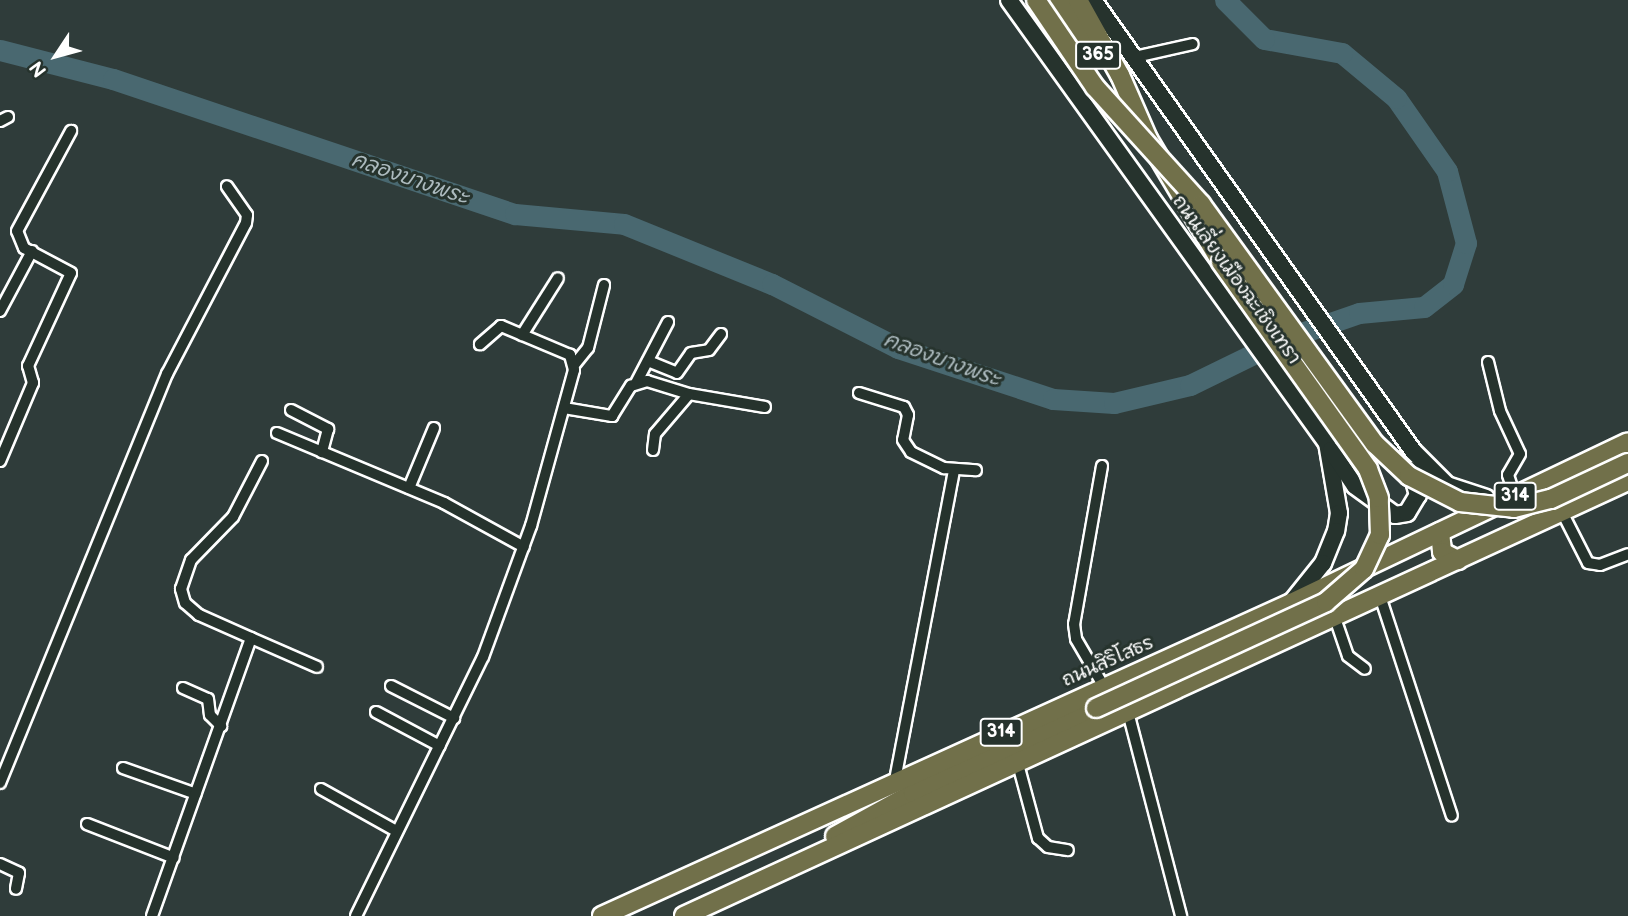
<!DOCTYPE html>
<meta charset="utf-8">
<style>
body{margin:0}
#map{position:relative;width:1628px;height:916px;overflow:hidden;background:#2f3c3a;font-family:"Balsamiq Sans","Playpen Sans Thai",sans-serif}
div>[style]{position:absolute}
.river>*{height:21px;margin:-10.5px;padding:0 10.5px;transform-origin:10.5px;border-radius:10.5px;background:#496870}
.roads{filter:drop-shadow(2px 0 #fff) drop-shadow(-2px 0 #fff) drop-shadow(0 2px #fff) drop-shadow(0 -2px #fff)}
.minor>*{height:10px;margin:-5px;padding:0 5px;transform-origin:5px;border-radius:5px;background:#26332d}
.secondary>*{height:16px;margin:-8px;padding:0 8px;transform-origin:8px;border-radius:8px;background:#26332d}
.trunk>*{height:18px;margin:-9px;padding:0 9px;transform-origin:9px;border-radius:9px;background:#71704a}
.bridges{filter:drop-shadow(2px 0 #fff) drop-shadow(-2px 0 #fff) drop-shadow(0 2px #fff) drop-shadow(0 -2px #fff)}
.trunk-bridge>*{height:18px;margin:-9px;padding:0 9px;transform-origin:9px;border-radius:9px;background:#71704a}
span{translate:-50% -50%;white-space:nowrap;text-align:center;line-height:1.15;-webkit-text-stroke:6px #26332d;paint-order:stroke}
.shield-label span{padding:2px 5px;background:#26332d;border:2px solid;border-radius:5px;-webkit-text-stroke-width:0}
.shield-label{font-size:18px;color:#fff;font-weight:700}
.street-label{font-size:19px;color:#fff}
.water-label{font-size:21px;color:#adbbbf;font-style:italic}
.north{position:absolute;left:21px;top:21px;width:70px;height:70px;-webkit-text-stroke:5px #26332d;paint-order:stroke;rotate:234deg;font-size:19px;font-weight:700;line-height:28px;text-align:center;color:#fff}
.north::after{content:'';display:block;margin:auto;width:24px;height:32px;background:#fff;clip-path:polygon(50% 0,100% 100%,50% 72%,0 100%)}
</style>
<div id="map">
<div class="river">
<i style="left:0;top:50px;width:117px;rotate:14.4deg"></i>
<i style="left:113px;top:79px;width:424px;rotate:18.6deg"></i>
<i style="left:515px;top:214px;width:109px;rotate:5.2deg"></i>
<i style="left:624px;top:224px;width:160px;rotate:22.1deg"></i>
<i style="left:772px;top:284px;width:141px;rotate:26.9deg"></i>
<i style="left:898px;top:348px;width:163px;rotate:18.2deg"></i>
<i style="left:1053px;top:399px;width:61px;rotate:3.8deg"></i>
<i style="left:1114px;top:403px;width:78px;rotate:-13.3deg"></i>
<i style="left:1190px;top:385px;width:105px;rotate:-26.1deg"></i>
<i style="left:1284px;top:339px;width:79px;rotate:-19.1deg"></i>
<i style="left:1359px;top:313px;width:65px;rotate:-5.3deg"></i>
<i style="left:1424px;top:307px;width:37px;rotate:-38deg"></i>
<i style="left:1453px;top:284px;width:43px;rotate:-72.4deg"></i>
<i style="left:1466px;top:243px;width:74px;rotate:-104.8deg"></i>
<i style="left:1447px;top:171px;width:89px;rotate:-124.9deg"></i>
<i style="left:1396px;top:98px;width:70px;rotate:-140.2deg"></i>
<i style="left:1342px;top:53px;width:79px;rotate:-169.8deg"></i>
<i style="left:1264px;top:39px;width:55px;rotate:-135deg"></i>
</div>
<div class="roads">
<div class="minor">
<i style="left:1135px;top:57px;width:59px;rotate:-12.6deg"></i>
<i style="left:0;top:121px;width:9px;rotate:-27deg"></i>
<i style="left:0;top:311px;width:68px;rotate:-61.9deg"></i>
<i style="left:522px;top:335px;width:67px;rotate:-57.7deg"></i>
<i style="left:648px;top:361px;width:31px;rotate:22deg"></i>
<i style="left:677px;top:373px;width:24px;rotate:-55deg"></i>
<i style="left:691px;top:353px;width:18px;rotate:-9deg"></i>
<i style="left:709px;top:350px;width:20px;rotate:-53deg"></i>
<i style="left:1488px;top:362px;width:50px;rotate:76.2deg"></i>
<i style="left:1500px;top:411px;width:47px;rotate:65.1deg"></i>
<i style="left:1520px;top:454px;width:24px;rotate:120deg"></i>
<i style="left:1508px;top:475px;width:22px;rotate:72deg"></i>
<i style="left:574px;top:365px;width:22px;rotate:-51deg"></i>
<i style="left:588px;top:348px;width:65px;rotate:-75.7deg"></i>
<i style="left:636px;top:383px;width:69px;rotate:-62.3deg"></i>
<i style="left:859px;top:393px;width:47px;rotate:17.3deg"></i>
<i style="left:904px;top:407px;width:9px;rotate:63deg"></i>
<i style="left:908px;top:415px;width:25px;rotate:101deg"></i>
<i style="left:903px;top:440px;width:14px;rotate:56deg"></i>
<i style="left:911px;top:452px;width:37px;rotate:26deg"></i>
<i style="left:944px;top:468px;width:32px;rotate:4deg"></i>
<i style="left:564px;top:408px;width:49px;rotate:9.5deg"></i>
<i style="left:612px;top:416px;width:36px;rotate:-58deg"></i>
<i style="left:631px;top:386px;width:17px;rotate:-17deg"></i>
<i style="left:647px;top:381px;width:44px;rotate:17.2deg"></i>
<i style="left:689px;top:394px;width:77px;rotate:9.7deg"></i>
<i style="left:291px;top:410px;width:42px;rotate:27.2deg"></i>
<i style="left:328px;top:429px;width:24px;rotate:105deg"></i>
<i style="left:277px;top:433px;width:181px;rotate:22.7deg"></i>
<i style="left:444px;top:503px;width:91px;rotate:28.8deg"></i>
<i style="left:653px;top:450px;width:16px;rotate:-83deg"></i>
<i style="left:655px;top:434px;width:52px;rotate:-49.6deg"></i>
<i style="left:0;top:461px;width:85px;rotate:-67.1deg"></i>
<i style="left:33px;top:383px;width:18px;rotate:-106deg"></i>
<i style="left:28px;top:366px;width:102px;rotate:-65.2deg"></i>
<i style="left:71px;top:273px;width:53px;rotate:-152deg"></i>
<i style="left:24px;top:248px;width:18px;rotate:-112deg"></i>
<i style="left:17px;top:231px;width:114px;rotate:-61.6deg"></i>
<i style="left:1102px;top:466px;width:160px;rotate:100deg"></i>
<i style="left:1074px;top:624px;width:15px;rotate:82deg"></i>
<i style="left:1076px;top:639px;width:56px;rotate:59.7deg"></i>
<i style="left:409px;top:488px;width:65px;rotate:-67.4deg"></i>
<i style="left:1562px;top:512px;width:57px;rotate:63deg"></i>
<i style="left:1588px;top:563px;width:12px;rotate:9deg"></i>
<i style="left:1600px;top:565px;width:30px;rotate:-21deg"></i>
<i style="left:1380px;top:596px;width:231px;rotate:71.9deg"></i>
<i style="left:1335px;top:618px;width:40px;rotate:71.1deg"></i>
<i style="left:1348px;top:656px;width:21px;rotate:37deg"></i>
<i style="left:251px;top:638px;width:72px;rotate:23.7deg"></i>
<i style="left:391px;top:686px;width:71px;rotate:26.9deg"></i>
<i style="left:183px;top:688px;width:27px;rotate:24deg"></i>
<i style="left:208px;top:699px;width:16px;rotate:83deg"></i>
<i style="left:210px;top:715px;width:16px;rotate:45deg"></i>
<i style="left:376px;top:712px;width:72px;rotate:28deg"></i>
<i style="left:1128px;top:712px;width:211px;rotate:75.4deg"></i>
<i style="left:1018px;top:764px;width:77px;rotate:74.9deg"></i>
<i style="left:1038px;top:838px;width:13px;rotate:42deg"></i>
<i style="left:1048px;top:847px;width:20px;rotate:9deg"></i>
<i style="left:123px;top:768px;width:77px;rotate:19.6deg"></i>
<i style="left:895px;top:780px;width:316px;rotate:-79.2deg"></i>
<i style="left:0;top:783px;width:442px;rotate:-67.8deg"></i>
<i style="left:167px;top:374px;width:170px;rotate:-62.4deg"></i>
<i style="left:246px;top:223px;width:8px;rotate:-83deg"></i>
<i style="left:247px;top:215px;width:35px;rotate:-125deg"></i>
<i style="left:321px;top:789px;width:86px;rotate:29.2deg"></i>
<i style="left:87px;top:824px;width:93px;rotate:21.3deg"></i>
<i style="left:0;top:864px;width:21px;rotate:25deg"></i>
<i style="left:19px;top:873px;width:16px;rotate:101deg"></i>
<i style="left:152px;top:916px;width:295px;rotate:-70.4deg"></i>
<i style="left:251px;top:638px;width:57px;rotate:-156.1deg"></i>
<i style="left:199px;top:615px;width:18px;rotate:-139deg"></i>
<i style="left:185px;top:603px;width:15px;rotate:-106deg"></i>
<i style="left:181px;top:589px;width:31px;rotate:-71deg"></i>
<i style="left:191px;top:560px;width:60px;rotate:-45.7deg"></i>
<i style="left:233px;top:517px;width:63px;rotate:-62.6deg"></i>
<i style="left:356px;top:916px;width:288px;rotate:-63.9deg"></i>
<i style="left:483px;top:657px;width:140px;rotate:-69.9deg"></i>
<i style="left:531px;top:526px;width:162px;rotate:-74.6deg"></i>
<i style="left:574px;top:370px;width:16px;rotate:-105deg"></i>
<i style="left:570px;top:355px;width:75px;rotate:-157.2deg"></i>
<i style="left:501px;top:326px;width:28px;rotate:139deg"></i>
</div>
<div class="secondary">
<i style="left:1009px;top:0;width:545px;rotate:54.33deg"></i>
<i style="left:1327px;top:443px;width:71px;rotate:80.3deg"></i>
<i style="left:1339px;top:513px;width:18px;rotate:99deg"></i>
<i style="left:1336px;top:531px;width:35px;rotate:112deg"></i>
<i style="left:1323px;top:563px;width:51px;rotate:128.7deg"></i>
<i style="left:1093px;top:0;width:553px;rotate:54.64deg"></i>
<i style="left:1413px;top:451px;width:48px;rotate:45deg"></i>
<i style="left:1447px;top:485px;width:41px;rotate:18.4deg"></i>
<i style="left:1331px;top:450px;width:43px;rotate:56.3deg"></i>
<i style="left:1355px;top:486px;width:49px;rotate:35.9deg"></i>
<i style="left:1395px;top:515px;width:12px;rotate:-9deg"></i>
<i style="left:1407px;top:513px;width:21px;rotate:-59deg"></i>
<i style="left:1418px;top:495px;width:26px;rotate:-106deg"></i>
</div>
<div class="trunk">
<i style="left:1059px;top:0;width:70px;rotate:54.3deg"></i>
<i style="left:1078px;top:0;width:86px;rotate:60.8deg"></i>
<i style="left:1120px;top:75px;width:70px;rotate:66.4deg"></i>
<i style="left:1148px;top:139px;width:143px;rotate:59.3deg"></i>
<i style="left:1440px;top:532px;width:20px;rotate:84deg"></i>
<i style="left:1442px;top:552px;width:18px;rotate:27deg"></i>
<i style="left:835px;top:836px;width:89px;rotate:-28.9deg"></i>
<i style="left:913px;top:793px;width:202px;rotate:-24.9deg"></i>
<i style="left:602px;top:916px;width:757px;rotate:-24.43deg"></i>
<i style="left:1291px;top:603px;width:373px;rotate:-25.5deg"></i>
<i style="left:684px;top:916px;width:1039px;rotate:-24.74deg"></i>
</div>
</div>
<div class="bridges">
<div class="trunk-bridge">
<i style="left:1036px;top:0;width:105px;rotate:55.9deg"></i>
<i style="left:1095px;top:87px;width:158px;rotate:47.8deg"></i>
<i style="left:1201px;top:204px;width:296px;rotate:54.1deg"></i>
<i style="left:1375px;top:444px;width:47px;rotate:43.3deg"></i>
<i style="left:1409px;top:476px;width:57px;rotate:27deg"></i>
<i style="left:1460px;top:502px;width:54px;rotate:6.3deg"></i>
<i style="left:1514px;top:508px;width:38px;rotate:-14deg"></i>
<i style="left:1551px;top:499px;width:85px;rotate:-25.1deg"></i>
<i style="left:1096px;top:708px;width:253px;rotate:-24.7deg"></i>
<i style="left:1326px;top:602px;width:50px;rotate:-41deg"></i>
<i style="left:1364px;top:569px;width:38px;rotate:-65deg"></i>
<i style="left:1380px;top:535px;width:37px;rotate:-92deg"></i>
<i style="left:1379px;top:498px;width:31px;rotate:-111deg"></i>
<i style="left:1368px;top:469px;width:254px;rotate:-125.4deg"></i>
</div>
</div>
<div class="shield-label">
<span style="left:1098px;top:55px">365</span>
<span style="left:1515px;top:496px">314</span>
<span style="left:1001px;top:732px">314</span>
</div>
<div class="street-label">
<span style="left:1236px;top:280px;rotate:54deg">ถนนเลี่ยงเมืองฉะเชิงเทรา</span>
<span style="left:1108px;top:662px;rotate:-24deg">ถนนสิริโสธร</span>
</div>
<div class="water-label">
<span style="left:410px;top:179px;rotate:19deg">คลองบางพระ</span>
<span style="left:942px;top:360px;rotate:20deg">คลองบางพระ</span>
</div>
<div class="north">N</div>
</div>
